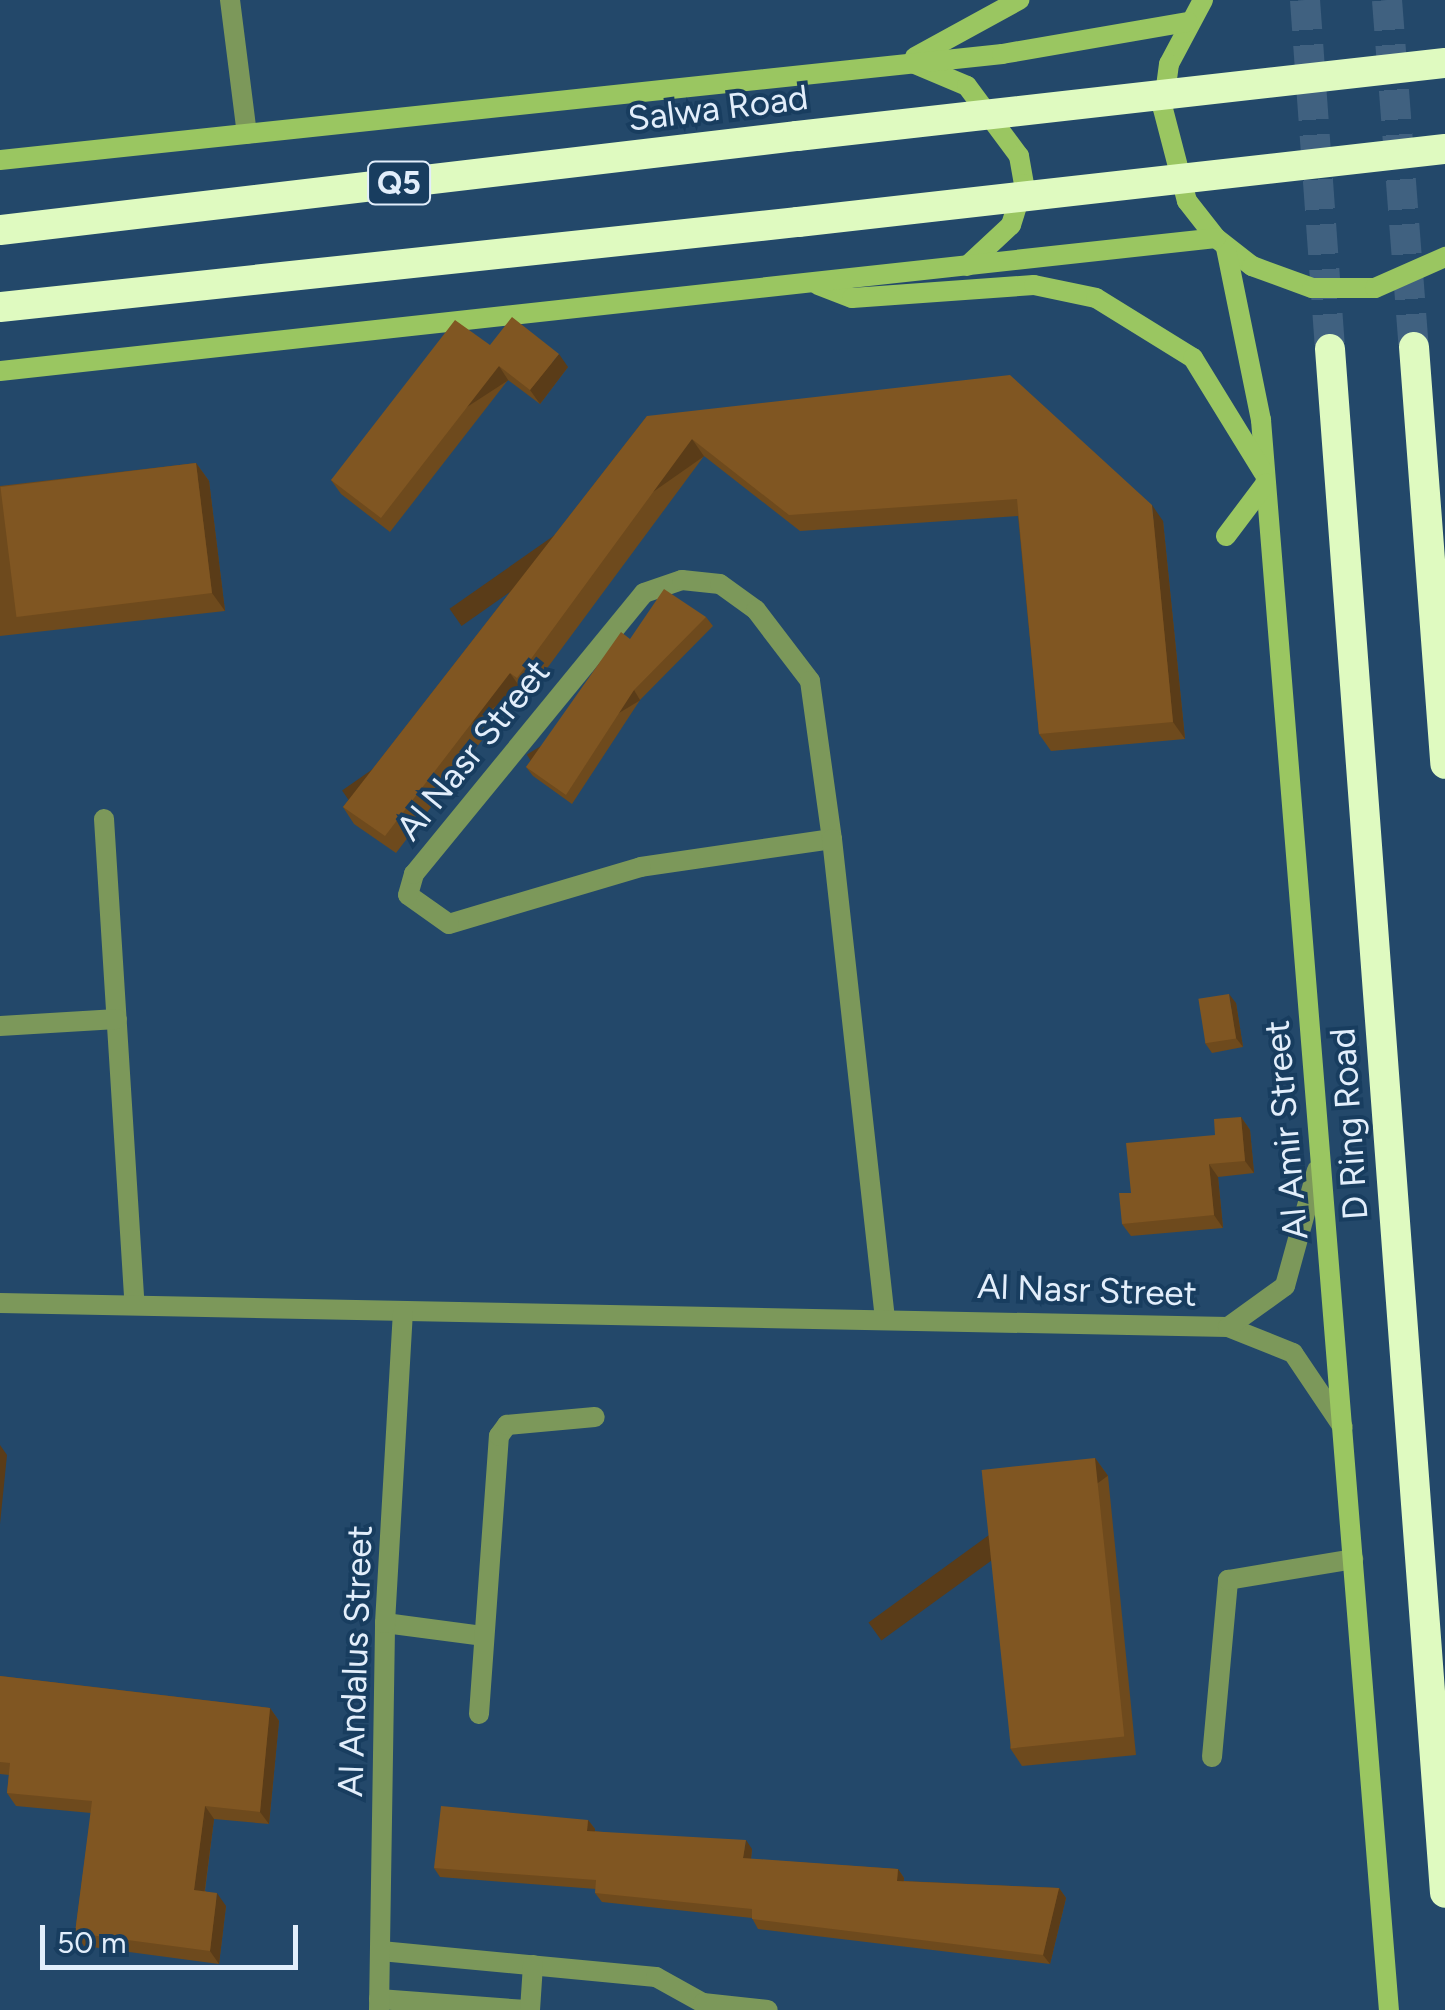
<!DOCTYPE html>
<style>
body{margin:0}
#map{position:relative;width:1445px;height:2010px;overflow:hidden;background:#23486a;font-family:Figtree,sans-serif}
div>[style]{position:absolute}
.motorway-tunnel>*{height:30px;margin-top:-15px;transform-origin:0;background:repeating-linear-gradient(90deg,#406180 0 30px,transparent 0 45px)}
.minor>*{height:20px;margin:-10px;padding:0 10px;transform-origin:10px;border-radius:10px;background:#7c985a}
.secondary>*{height:20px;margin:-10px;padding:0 10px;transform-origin:10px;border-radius:10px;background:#9ac661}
.motorway>*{height:30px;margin:-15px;padding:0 15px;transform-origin:15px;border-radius:15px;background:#dffac0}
.motorway-bridge>*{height:30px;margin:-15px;padding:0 15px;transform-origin:15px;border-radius:15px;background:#dffac0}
.wall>*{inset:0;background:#6e4a1d}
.shaded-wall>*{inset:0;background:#5a3c18;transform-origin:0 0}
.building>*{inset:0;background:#805622;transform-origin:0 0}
span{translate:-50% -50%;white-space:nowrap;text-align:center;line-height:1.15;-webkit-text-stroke:8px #183d5f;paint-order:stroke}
.shield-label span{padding:2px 8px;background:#183d5f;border:2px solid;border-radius:8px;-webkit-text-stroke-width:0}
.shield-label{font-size:32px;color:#e2eefb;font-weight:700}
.street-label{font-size:35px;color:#e2eefb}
.scale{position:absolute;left:40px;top:1925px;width:258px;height:45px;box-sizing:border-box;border:5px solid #e2eefb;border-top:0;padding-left:12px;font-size:30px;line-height:35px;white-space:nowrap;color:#e2eefb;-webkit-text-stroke:8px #183d5f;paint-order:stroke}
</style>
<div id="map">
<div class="motorway-tunnel">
<i style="left:1305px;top:0;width:350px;rotate:85.9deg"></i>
<i style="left:1387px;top:0;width:348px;rotate:85.6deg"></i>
</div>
<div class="minor">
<i style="left:230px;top:0;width:135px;rotate:82.8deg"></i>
<i style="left:104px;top:819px;width:487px;rotate:86.4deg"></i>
<i style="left:832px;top:839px;width:193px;rotate:171.7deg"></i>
<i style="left:641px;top:867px;width:200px;rotate:163.5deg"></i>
<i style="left:449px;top:924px;width:50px;rotate:-144.7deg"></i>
<i style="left:408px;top:895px;width:22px;rotate:-74deg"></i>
<i style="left:414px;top:874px;width:363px;rotate:-50.7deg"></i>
<i style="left:644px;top:593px;width:40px;rotate:-18.9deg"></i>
<i style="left:682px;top:580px;width:38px;rotate:6deg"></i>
<i style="left:720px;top:584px;width:44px;rotate:35.8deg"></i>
<i style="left:756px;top:610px;width:89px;rotate:52.7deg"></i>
<i style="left:810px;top:681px;width:160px;rotate:82.1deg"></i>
<i style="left:832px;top:839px;width:481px;rotate:83.7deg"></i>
<i style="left:0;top:1026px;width:117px;rotate:-3.4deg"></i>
<i style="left:0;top:1303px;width:1228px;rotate:1.12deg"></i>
<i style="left:1228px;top:1327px;width:70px;rotate:21.8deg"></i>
<i style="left:1293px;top:1353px;width:89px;rotate:56deg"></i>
<i style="left:1228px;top:1327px;width:70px;rotate:-35.7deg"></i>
<i style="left:1285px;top:1286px;width:120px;rotate:-74.6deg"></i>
<i style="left:385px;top:1623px;width:100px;rotate:7.5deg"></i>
<i style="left:479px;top:1714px;width:279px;rotate:-85.9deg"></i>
<i style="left:499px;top:1436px;width:14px;rotate:-54deg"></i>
<i style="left:507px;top:1425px;width:88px;rotate:-5.2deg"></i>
<i style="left:1212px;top:1757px;width:178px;rotate:-84.8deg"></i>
<i style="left:1228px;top:1580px;width:127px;rotate:-9.5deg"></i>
<i style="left:381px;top:1951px;width:276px;rotate:5.4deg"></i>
<i style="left:656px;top:1977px;width:54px;rotate:29deg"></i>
<i style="left:703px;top:2003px;width:65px;rotate:6.1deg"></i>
<i style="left:379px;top:1999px;width:148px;rotate:4.3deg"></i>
<i style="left:379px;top:2010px;width:387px;rotate:-89.1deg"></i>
<i style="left:385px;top:1623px;width:310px;rotate:-86.7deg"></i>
<i style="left:530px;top:2010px;width:45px;rotate:-86.2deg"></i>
</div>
<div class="secondary">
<i style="left:1203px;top:0;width:72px;rotate:118deg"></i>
<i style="left:1169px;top:64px;width:45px;rotate:97.6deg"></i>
<i style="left:1163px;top:109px;width:95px;rotate:75.4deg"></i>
<i style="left:1187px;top:201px;width:47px;rotate:51.9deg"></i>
<i style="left:1216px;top:238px;width:46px;rotate:37.9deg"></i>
<i style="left:1252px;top:266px;width:64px;rotate:20.1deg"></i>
<i style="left:1312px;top:288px;width:63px"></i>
<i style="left:1375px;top:288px;width:77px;rotate:-23.9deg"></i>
<i style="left:915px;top:57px;width:119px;rotate:-28.7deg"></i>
<i style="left:915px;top:64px;width:56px;rotate:22.9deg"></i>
<i style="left:967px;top:86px;width:87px;rotate:53.4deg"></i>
<i style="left:1019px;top:156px;width:28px;rotate:80deg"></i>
<i style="left:1024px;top:184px;width:43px;rotate:107.6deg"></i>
<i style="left:1011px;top:225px;width:60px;rotate:137deg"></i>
<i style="left:0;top:160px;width:1008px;rotate:-6.04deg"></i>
<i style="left:1002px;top:54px;width:188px;rotate:-9.8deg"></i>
<i style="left:1226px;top:248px;width:176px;rotate:78.5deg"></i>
<i style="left:1261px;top:420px;width:1595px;rotate:85.4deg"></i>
<i style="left:818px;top:285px;width:36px;rotate:21deg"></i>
<i style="left:852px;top:298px;width:182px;rotate:-4.1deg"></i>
<i style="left:1034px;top:285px;width:63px;rotate:11.8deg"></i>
<i style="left:1096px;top:298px;width:114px;rotate:31.7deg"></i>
<i style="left:1193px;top:358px;width:134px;rotate:58.4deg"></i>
<i style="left:0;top:371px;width:1223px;rotate:-6.24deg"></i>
<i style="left:1226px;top:536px;width:66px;rotate:-53deg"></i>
</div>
<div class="motorway">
<i style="left:0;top:230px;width:803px;rotate:-6.73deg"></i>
<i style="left:0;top:307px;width:803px;rotate:-6.08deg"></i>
<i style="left:1414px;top:347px;width:418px;rotate:85.7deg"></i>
<i style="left:1330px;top:349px;width:1548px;rotate:85.74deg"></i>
</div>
<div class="motorway-bridge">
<i style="left:797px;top:136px;width:652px;rotate:-6.43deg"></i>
<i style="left:798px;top:222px;width:651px;rotate:-6.44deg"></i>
</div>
<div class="wall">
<i style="clip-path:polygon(490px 345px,568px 367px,540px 404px,508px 380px,390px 532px,341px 494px,331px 480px)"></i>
<i style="clip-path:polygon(647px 416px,1163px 521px,1185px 739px,1051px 751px,1039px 734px,1018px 516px,800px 531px,704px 456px,528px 694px,521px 689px,396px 853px,354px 824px,343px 807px)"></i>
<i style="clip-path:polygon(196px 463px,209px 481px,225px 611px,0 636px,0 486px)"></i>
<i style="clip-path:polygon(706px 617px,713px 626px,640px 700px,572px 804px,533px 776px,526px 767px,630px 639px)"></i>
<i style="clip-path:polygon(1236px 1003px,1243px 1047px,1212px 1053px,1205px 1043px)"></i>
<i style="clip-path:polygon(1241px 1117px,1250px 1130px,1254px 1173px,1218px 1177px,1223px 1228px,1131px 1236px,1122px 1224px,1131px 1193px)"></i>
<i style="clip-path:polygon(1095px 1458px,1108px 1476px,1136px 1755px,1022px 1766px,1010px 1748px)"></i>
<i style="clip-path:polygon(0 1676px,270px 1708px,279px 1721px,269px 1824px,214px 1819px,205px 1891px,226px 1906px,219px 1964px,84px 1946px,75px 1933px,91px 1813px,16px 1806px,7px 1793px,9px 1775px,0 1774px)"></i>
<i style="clip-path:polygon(588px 1820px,595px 1829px,594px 1831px,752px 1849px,751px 1859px,898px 1869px,904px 1878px,904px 1881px,1059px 1888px,1066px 1898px,1050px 1964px,758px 1929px,752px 1918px,602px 1902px,595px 1893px,596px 1889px,440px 1877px,434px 1868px)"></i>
</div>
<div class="shaded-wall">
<i style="clip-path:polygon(559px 354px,568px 367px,540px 404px,530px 390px)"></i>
<i style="left:499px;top:366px;width:17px;height:192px;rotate:57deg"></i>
<i style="left:692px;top:439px;width:21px;height:296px;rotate:55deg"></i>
<i style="clip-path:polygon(196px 463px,209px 481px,225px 611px,212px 593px)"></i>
<i style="clip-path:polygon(1152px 505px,1163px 521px,1185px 739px,1173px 722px)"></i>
<i style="left:510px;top:673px;width:19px;height:205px;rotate:55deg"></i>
<i style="left:634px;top:690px;width:12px;height:125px;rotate:59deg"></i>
<i style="clip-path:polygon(1229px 994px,1236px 1003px,1243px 1047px,1236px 1038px)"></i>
<i style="clip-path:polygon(1241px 1117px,1250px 1130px,1254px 1173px,1245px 1161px)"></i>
<i style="clip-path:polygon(1209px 1164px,1218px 1177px,1223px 1228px,1214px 1215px)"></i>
<i style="clip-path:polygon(0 1445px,7px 1455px,0 1524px)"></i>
<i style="left:1095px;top:1458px;width:22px;height:280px;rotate:54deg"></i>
<i style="clip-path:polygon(270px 1708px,279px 1721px,269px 1824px,260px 1812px)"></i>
<i style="clip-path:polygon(205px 1806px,214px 1819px,203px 1903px,194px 1890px)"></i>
<i style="clip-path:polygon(588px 1820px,595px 1829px,594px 1840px,587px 1831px)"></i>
<i style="clip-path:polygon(746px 1840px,752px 1849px,750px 1868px,743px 1858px)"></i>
<i style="clip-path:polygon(898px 1869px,904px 1878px,903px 1890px,897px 1881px)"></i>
<i style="clip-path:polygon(1059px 1888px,1066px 1898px,1050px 1964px,1043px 1955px)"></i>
<i style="clip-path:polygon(217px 1893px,226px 1906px,219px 1964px,210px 1951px)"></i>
</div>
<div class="building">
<i style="clip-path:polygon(512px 317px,559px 354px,530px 390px,499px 366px,381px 518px,331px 480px,455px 320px,490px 345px)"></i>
<i style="clip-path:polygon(1010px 375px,1152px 505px,1173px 722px,1039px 734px,1017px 499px,789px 515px,692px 439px,517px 678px,510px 673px,385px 836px,343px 807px,647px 416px)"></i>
<i style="left:196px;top:463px;width:131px;height:197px;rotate:83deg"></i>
<i style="clip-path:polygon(664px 589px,706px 617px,634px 690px,566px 795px,526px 767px,621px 632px,630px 639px)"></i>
<i style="left:1229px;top:994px;width:45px;height:31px;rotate:81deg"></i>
<i style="clip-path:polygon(1241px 1117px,1245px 1161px,1209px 1164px,1214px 1215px,1122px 1224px,1119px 1193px,1131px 1193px,1126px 1143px,1215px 1135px,1214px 1119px)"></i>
<i style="left:1095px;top:1458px;width:280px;height:114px;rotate:84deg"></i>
<i style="clip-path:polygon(0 1676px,270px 1708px,260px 1812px,205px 1806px,194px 1890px,217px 1893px,210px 1951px,75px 1933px,92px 1801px,7px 1793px,10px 1763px,0 1762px)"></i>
<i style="clip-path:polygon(441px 1806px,588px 1820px,587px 1831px,746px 1840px,743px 1858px,898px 1869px,897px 1881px,1059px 1888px,1043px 1955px,752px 1919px,752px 1909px,595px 1893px,596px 1880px,434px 1868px)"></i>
</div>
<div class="shield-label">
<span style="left:399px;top:183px">Q5</span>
</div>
<div class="street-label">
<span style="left:718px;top:108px;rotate:-7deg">Salwa Road</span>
<span style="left:473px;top:750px;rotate:-51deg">Al Nasr Street</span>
<span style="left:1349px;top:1124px;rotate:-94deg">D Ring Road</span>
<span style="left:1286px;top:1130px;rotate:-95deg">Al Amir Street</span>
<span style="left:1087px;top:1290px;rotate:2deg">Al Nasr Street</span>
<span style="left:355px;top:1661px;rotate:-88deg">Al Andalus Street</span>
</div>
<div class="scale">50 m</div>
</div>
